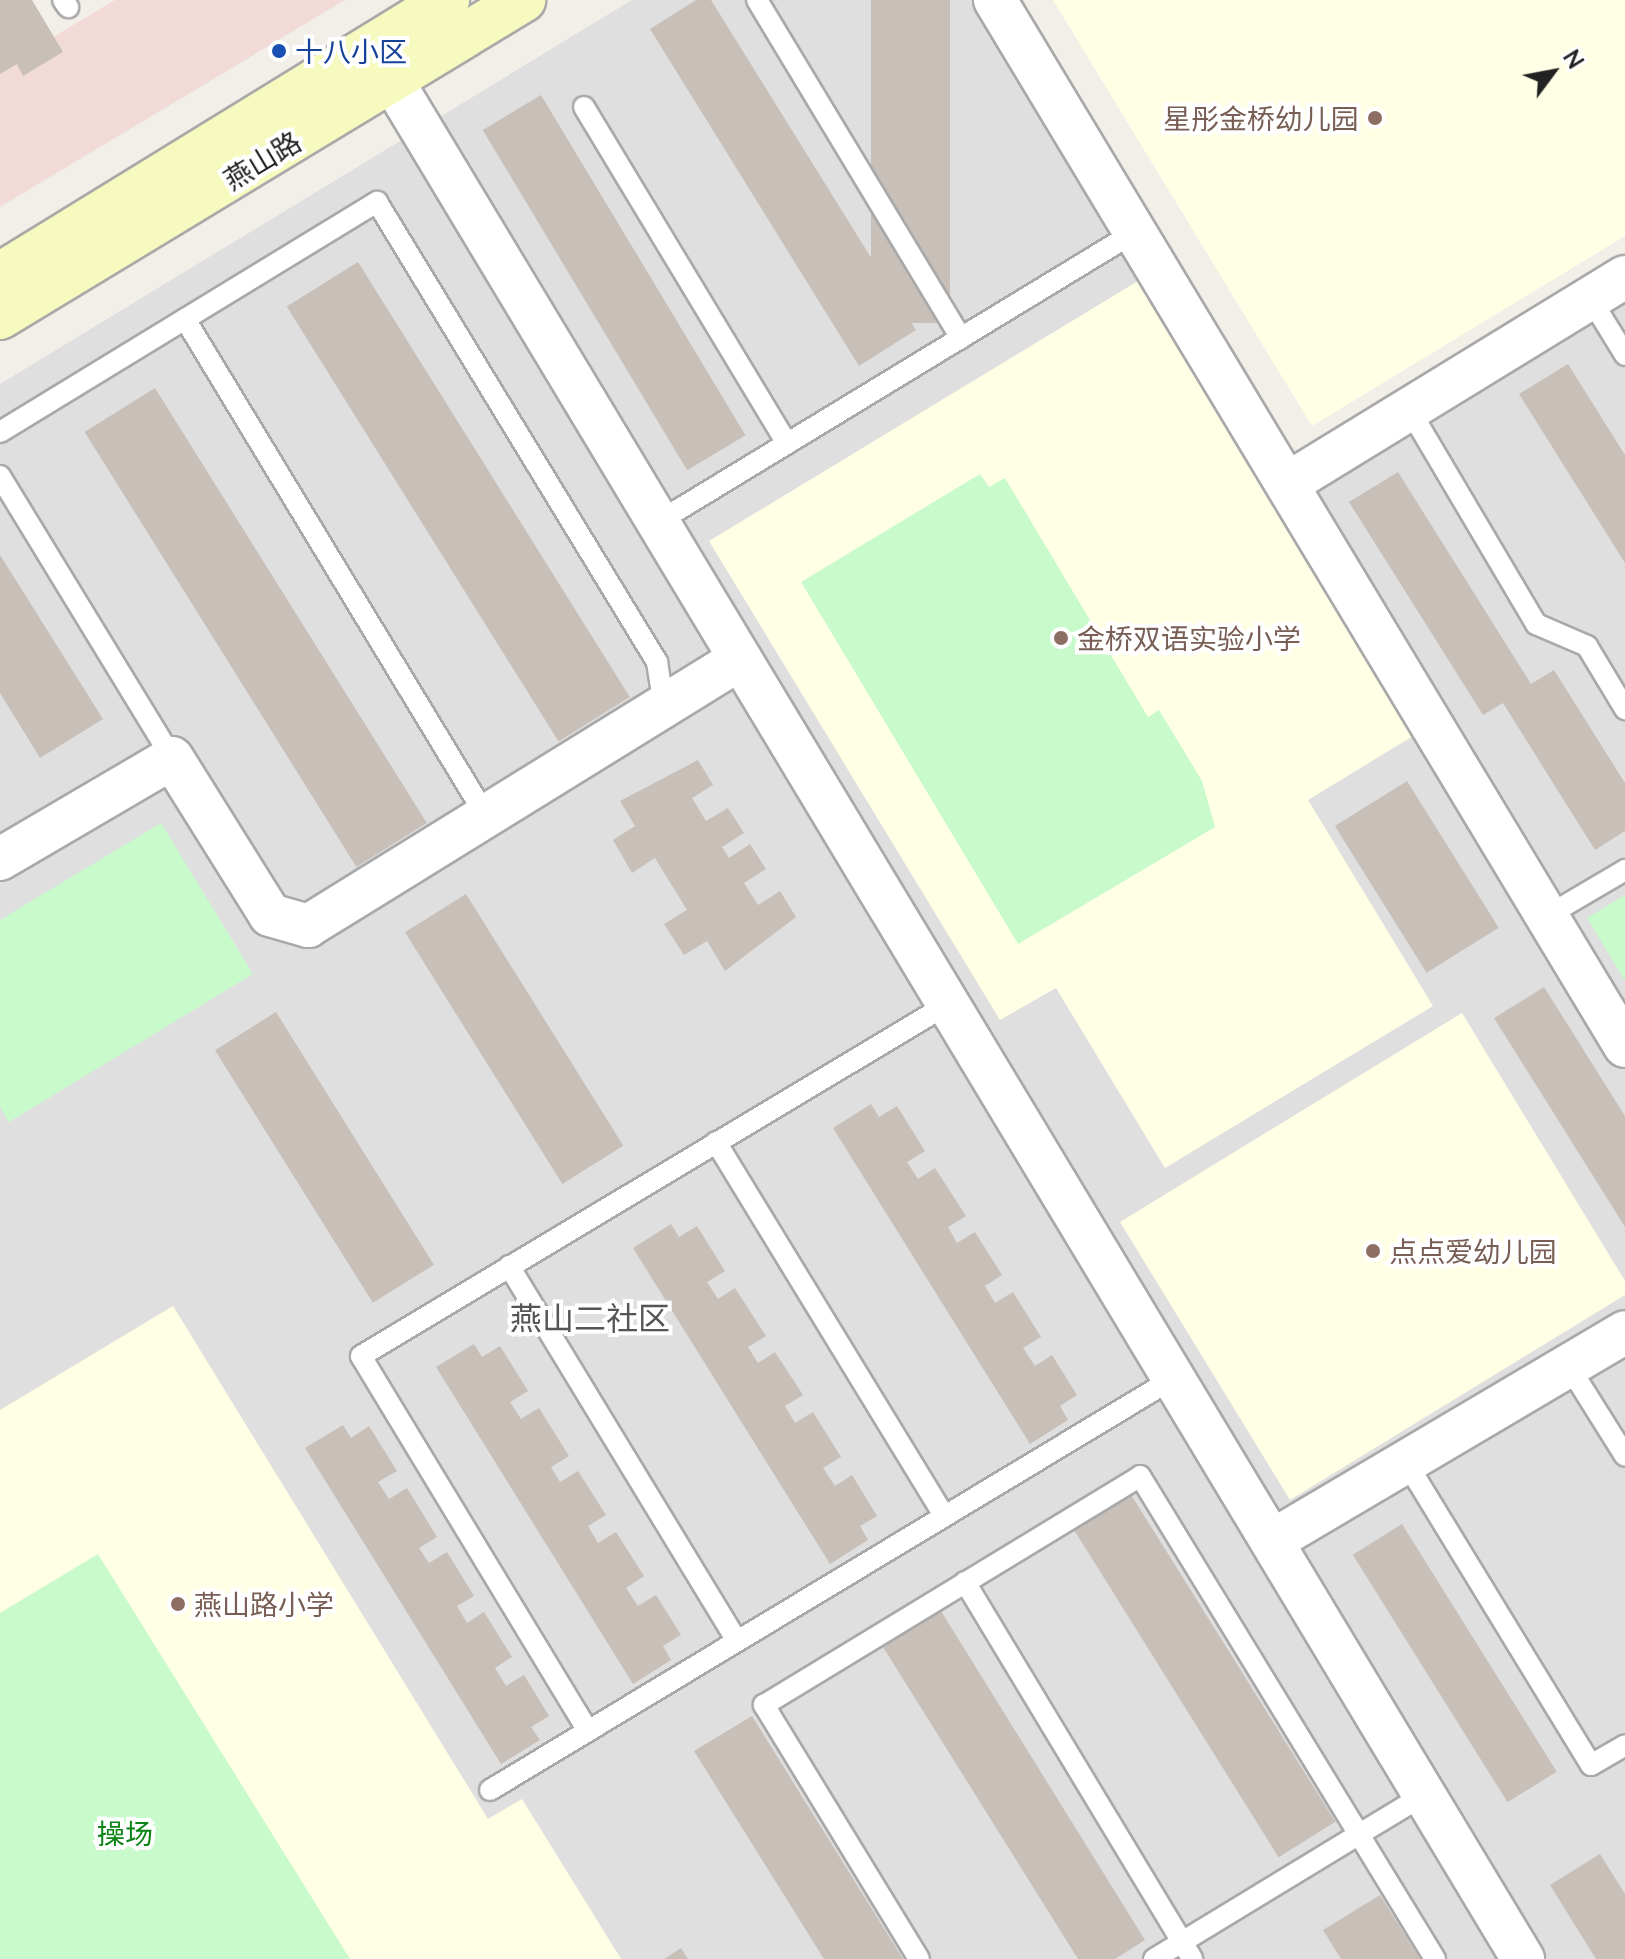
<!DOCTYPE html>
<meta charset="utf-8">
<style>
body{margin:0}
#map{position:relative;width:1625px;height:1959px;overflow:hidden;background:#f2efe9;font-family:Lato,"Noto Sans SC",sans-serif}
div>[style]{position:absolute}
.residential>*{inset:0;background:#e0dfdf}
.commercial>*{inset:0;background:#f2dad9}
.education>*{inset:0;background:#ffffe5}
.park>*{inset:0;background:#c8facc}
.building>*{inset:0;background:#c7bfb8;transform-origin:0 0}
.roads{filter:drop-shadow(2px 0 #a9a9a9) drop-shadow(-2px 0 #a9a9a9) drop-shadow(0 2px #a9a9a9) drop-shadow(0 -2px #a9a9a9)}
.service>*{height:20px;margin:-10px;padding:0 10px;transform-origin:10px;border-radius:10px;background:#fff}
.minor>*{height:42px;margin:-21px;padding:0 21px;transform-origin:21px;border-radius:21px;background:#fff}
.secondary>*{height:44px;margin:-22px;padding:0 22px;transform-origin:22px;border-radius:22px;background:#f7fabf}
.dots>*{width:22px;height:22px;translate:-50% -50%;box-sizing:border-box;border:4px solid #fff;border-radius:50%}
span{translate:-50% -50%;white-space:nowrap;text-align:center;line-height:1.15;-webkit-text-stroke:8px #fff;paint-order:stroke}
.transit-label{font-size:28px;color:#164399}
.left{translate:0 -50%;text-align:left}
.education-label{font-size:28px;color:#785e54}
.right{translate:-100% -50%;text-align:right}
.street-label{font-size:28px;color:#222}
.park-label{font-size:28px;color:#0c8416}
.quarter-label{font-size:32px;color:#555}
.north{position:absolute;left:1513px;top:32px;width:80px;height:80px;-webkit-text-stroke:6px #fff;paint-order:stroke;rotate:58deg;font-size:22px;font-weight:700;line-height:32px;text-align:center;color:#222}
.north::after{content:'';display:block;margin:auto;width:28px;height:36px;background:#222;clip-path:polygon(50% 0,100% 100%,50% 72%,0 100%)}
</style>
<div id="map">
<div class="residential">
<i style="clip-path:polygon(632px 0,977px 0,1284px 493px,1625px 285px,1625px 1959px,0 1959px,0 384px)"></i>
</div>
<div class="commercial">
<i style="clip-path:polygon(115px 0,345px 0,0 207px,0 69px)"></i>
</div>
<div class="education">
<i style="clip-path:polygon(1053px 0,1625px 0,1625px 236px,1312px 426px)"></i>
<i style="clip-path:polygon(1138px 281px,1413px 736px,1308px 800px,1433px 1006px,1165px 1168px,1056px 988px,1000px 1020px,709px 541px)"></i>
<i style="clip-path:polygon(1462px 1013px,1625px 1281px,1625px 1295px,1290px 1500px,1120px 1222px)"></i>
<i style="clip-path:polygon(173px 1306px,488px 1819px,522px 1799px,621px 1959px,0 1959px,0 1410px)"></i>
</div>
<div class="park">
<i style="clip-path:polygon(980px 474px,989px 487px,1005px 478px,1148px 717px,1159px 710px,1202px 781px,1215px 827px,1018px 944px,801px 582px)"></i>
<i style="clip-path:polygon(161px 823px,253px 974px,9px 1122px,0 1107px,0 920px)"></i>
<i style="clip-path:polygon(1625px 895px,1625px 981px,1587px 918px)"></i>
<i style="clip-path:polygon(98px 1554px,350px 1959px,0 1959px,0 1613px)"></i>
</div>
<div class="building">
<i style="clip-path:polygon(0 0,32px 0,63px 52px,23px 76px,17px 64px,0 74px)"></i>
<i style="clip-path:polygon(696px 0,711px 0,916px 330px,859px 366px,650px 29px)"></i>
<i style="left:871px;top:0;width:79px;height:323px"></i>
<i style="left:541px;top:95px;width:397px;height:68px;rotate:59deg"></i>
<i style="left:358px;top:262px;width:513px;height:84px;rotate:58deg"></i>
<i style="clip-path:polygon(1568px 364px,1625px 455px,1625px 563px,1519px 394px)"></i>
<i style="left:155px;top:388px;width:513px;height:83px;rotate:58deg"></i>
<i style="clip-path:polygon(1398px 472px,1531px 684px,1554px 670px,1625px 783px,1625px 831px,1595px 850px,1503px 703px,1483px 715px,1349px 502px)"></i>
<i style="clip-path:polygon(0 555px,103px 719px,40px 758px,0 693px)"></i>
<i style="clip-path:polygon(698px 760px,713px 785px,692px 798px,706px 821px,728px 808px,744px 833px,722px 847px,729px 858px,750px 844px,766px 869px,744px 883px,758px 905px,780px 891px,796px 917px,725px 971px,707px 941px,684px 955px,664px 924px,687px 910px,655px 858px,632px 873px,613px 840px,635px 826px,620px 801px)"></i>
<i style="left:1407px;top:781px;width:173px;height:85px;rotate:58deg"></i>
<i style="left:466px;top:894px;width:297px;height:72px;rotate:58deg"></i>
<i style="clip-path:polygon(1544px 987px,1625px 1116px,1625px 1227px,1494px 1018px)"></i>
<i style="left:276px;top:1012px;width:298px;height:72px;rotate:58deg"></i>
<i style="clip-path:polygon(871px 1104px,879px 1117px,897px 1106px,925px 1151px,907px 1162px,918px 1179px,935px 1168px,966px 1216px,948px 1227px,957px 1243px,975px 1232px,1002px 1275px,985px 1286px,995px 1303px,1013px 1292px,1041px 1337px,1023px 1348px,1035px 1366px,1052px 1355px,1077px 1395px,1060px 1406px,1068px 1420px,1030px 1444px,833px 1128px)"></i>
<i style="clip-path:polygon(671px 1224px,679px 1237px,697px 1226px,725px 1271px,707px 1282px,718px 1299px,735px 1288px,766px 1336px,748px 1347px,758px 1363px,775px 1352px,803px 1395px,785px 1406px,795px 1423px,813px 1412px,841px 1457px,823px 1468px,835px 1486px,852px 1475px,877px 1516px,860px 1526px,868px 1540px,830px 1564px,633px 1248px)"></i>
<i style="clip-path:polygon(474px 1344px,482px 1357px,500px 1346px,528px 1391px,510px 1402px,521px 1419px,539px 1408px,569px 1456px,551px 1467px,560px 1482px,578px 1471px,606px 1515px,588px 1526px,598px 1543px,616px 1532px,644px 1576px,626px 1588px,638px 1606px,656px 1595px,681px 1635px,663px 1646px,671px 1660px,633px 1684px,436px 1367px)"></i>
<i style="clip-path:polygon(343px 1425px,351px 1438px,369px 1426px,397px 1471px,378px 1482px,389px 1499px,407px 1488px,437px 1537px,419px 1548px,429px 1563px,447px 1552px,474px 1596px,457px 1606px,467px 1623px,484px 1612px,512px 1657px,495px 1668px,506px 1686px,524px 1675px,549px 1716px,531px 1727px,540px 1740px,501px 1764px,305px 1448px)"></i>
<i style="left:1125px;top:1485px;width:397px;height:67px;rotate:58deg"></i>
<i style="left:1402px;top:1524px;width:292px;height:58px;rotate:58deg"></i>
<i style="clip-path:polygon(936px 1603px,1145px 1940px,1115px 1959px,1078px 1959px,878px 1639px)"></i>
<i style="clip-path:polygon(752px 1716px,903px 1959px,824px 1959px,694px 1751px)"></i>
<i style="clip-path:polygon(1600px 1854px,1625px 1894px,1625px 1959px,1596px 1959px,1550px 1885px)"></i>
<i style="clip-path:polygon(1380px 1895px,1420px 1959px,1341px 1959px,1323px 1930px)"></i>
<i style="clip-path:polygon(681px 1948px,688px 1959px,664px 1959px)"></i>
</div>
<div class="roads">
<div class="service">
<i style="left:63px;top:0;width:9px;rotate:54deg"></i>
<i style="left:757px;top:0;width:395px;rotate:58.9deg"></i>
<i style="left:584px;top:107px;width:393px;rotate:58.9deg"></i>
<i style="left:1590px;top:298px;width:67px;rotate:58.4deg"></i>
<i style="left:185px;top:319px;width:581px;rotate:58.8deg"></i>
<i style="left:1409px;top:409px;width:250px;rotate:59.4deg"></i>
<i style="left:1536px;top:624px;width:56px;rotate:23.3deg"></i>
<i style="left:1587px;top:646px;width:74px;rotate:58.9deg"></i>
<i style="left:0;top:432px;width:442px;rotate:-31.4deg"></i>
<i style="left:377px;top:202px;width:539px;rotate:58.67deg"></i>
<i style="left:657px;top:662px;width:45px;rotate:81deg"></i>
<i style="left:0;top:476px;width:330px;rotate:58.6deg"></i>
<i style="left:658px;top:522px;width:558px;rotate:-31.3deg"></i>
<i style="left:1547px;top:916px;width:91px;rotate:-30.5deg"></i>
<i style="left:716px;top:1142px;width:438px;rotate:58.6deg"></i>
<i style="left:509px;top:1266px;width:439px;rotate:58.7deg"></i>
<i style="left:1568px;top:1365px;width:107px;rotate:57.9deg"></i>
<i style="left:1406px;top:1462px;width:355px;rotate:58.6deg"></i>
<i style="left:1591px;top:1765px;width:39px;rotate:-30deg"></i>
<i style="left:965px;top:1582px;width:440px;rotate:58.9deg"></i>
<i style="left:588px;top:1731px;width:438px;rotate:-121.2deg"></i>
<i style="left:361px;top:1356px;width:684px;rotate:-30.95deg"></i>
<i style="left:490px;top:1790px;width:798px;rotate:-31.06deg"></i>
<i style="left:919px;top:1959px;width:298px;rotate:-121.4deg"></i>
<i style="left:764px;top:1705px;width:440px;rotate:-31.3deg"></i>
<i style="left:1140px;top:1476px;width:566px;rotate:58.58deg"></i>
<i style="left:1154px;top:1959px;width:316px;rotate:-31.3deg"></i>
</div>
<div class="minor">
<i style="left:995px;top:0;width:1221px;rotate:58.94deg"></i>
<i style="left:393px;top:82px;width:2191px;rotate:58.95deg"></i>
<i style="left:1287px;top:484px;width:396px;rotate:-31.5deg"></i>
<i style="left:0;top:859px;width:199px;rotate:-30.4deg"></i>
<i style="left:172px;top:758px;width:185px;rotate:58deg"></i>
<i style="left:270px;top:915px;width:40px;rotate:16deg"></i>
<i style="left:308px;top:926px;width:508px;rotate:-31.72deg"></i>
<i style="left:1272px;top:1541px;width:410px;rotate:-30.6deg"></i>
</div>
<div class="secondary">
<i style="left:0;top:275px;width:525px;rotate:-31.6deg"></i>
<i style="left:0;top:317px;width:612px;rotate:-31.22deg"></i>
</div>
</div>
<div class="dots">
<i style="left:279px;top:51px;background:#1a4fb4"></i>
<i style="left:1375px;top:118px;background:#8d6e63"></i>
<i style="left:1061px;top:638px;background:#8d6e63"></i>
<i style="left:1373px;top:1251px;background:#8d6e63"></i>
<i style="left:178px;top:1604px;background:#8d6e63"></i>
</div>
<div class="transit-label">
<span class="left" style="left:295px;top:51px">十八小区</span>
</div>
<div class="education-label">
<span class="right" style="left:1359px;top:118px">星彤金桥幼儿园</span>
<span class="left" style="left:1077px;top:638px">金桥双语实验小学</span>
<span class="left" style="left:1389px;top:1251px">点点爱幼儿园</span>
<span class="left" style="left:194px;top:1604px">燕山路小学</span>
</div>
<div class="street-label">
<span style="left:262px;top:160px;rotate:-31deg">燕山路</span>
</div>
<div class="park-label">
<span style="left:125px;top:1833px">操场</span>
</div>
<div class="quarter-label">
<span style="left:590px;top:1318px">燕山二社区</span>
</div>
<div class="north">N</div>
</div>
